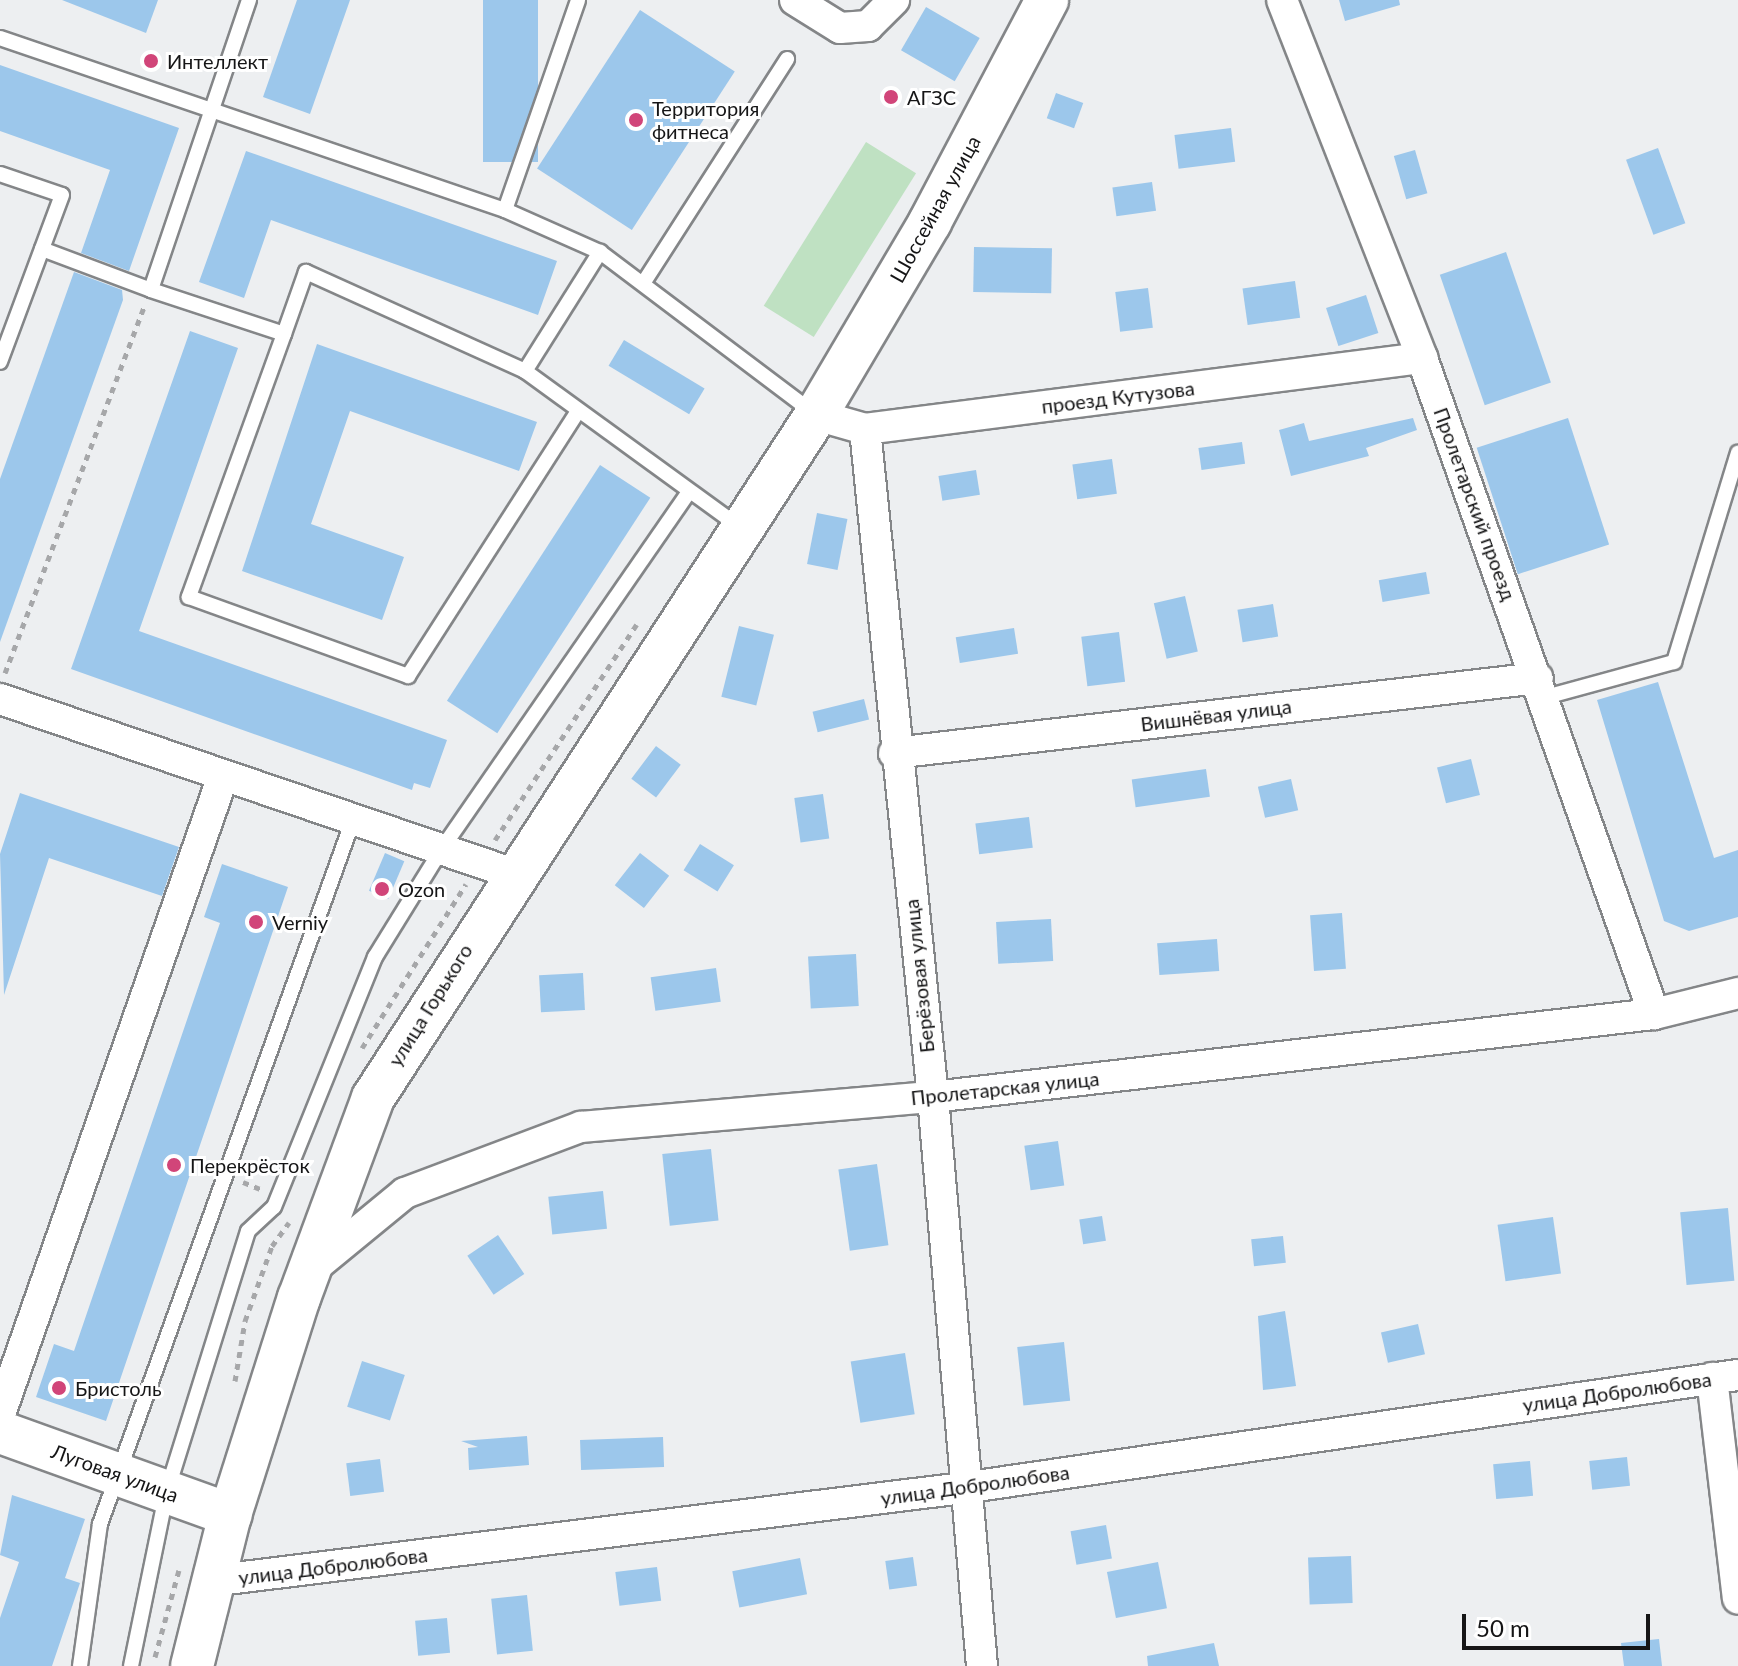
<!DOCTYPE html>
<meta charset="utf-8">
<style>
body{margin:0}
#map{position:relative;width:1738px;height:1666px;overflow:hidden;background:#edeff1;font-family:Lato,sans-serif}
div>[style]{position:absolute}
.green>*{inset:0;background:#bfe1c2;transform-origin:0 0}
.building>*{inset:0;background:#9cc7eb;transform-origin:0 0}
.path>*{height:5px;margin-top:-2.5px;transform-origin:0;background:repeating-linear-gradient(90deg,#a6a7a9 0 6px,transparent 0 12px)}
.roads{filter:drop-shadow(2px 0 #848688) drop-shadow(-2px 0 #848688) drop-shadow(0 2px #848688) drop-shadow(0 -2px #848688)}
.lane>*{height:14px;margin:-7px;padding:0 7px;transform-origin:7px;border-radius:7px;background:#fff}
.street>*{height:30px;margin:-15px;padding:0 15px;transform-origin:15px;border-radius:15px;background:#fff}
.secondary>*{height:42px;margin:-21px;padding:0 21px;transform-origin:21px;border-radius:21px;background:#fff}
.dots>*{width:22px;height:22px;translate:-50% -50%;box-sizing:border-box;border:4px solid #fff;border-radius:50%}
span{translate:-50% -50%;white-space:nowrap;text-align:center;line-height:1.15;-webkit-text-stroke:6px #fff;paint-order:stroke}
.poi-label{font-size:20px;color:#151516}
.left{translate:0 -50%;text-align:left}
.street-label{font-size:20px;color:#151516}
.scale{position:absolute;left:1462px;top:1614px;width:188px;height:36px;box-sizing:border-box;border:4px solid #151516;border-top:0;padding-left:10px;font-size:24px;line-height:28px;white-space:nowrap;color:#151516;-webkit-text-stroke:6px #fff;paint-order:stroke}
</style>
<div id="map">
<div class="green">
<i style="left:866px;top:142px;width:59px;height:193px;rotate:32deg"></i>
</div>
<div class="building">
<i style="clip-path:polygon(62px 0,158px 0,146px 33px)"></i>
<i style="clip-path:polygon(297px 0,350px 0,310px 114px,263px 97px)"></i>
<i style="left:483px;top:0;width:55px;height:162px"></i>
<i style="clip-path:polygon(1339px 0,1399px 0,1400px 5px,1345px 21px)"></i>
<i style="left:926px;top:7px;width:62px;height:50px;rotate:30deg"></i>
<i style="left:640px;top:10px;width:113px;height:189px;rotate:33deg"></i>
<i style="clip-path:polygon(0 65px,179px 128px,129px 271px,81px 253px,110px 170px,0 131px)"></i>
<i style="left:1056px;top:93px;width:29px;height:27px;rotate:20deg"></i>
<i style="left:1231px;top:128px;width:34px;height:57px;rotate:83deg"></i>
<i style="left:1658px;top:148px;width:80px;height:34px;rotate:70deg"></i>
<i style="left:1415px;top:150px;width:45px;height:22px;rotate:74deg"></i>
<i style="clip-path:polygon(246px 151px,557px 261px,538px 315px,271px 220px,244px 298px,199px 282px)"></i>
<i style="left:1152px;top:182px;width:29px;height:40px;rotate:82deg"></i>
<i style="left:974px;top:247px;width:78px;height:45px;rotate:1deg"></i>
<i style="left:1506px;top:252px;width:138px;height:70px;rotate:71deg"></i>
<i style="clip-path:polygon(74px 272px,122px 290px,123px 300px,0 642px,0 479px)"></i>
<i style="left:1295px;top:281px;width:37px;height:53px;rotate:82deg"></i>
<i style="left:1148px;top:288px;width:40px;height:33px;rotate:83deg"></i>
<i style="left:1366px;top:295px;width:40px;height:42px;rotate:72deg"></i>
<i style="clip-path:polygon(190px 331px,238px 348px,139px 631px,447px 740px,430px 788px,414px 783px,412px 790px,71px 669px)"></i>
<i style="left:624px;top:340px;width:94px;height:30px;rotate:31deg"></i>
<i style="clip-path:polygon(317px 344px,537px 422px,519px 471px,350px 411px,311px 524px,404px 557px,382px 620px,242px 571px)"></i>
<i style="clip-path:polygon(1413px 418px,1417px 430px,1366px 448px,1369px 456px,1291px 476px,1279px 430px,1304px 423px,1309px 441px)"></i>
<i style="left:1568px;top:418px;width:133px;height:96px;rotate:72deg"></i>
<i style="left:1242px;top:442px;width:22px;height:44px;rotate:82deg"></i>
<i style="left:1112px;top:459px;width:35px;height:40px;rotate:82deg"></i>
<i style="left:600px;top:465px;width:60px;height:281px;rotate:33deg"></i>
<i style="left:976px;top:470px;width:25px;height:38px;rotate:81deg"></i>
<i style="left:817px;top:513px;width:31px;height:52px;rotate:11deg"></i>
<i style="left:1426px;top:572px;width:22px;height:48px;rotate:80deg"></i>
<i style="left:1185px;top:596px;width:57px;height:32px;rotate:77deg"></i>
<i style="left:1273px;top:604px;width:33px;height:36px;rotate:81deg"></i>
<i style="left:739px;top:626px;width:36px;height:73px;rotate:14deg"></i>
<i style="left:1014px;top:628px;width:26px;height:59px;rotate:81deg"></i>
<i style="left:1119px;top:632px;width:50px;height:38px;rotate:83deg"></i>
<i style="clip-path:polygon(1658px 682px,1714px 858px,1738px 850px,1738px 917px,1689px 931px,1664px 921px,1597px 700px)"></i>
<i style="left:864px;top:699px;width:21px;height:53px;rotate:76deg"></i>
<i style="left:656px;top:746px;width:31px;height:41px;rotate:37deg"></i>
<i style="left:1471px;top:759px;width:37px;height:35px;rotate:76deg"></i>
<i style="left:1206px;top:769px;width:28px;height:75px;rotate:82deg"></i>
<i style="left:1291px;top:779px;width:32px;height:34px;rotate:77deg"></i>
<i style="clip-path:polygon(20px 793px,179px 847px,162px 896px,49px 858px,4px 995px,0 854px)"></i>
<i style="left:823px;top:794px;width:45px;height:29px;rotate:82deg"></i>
<i style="left:1029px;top:817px;width:31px;height:54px;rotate:83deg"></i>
<i style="left:700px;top:844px;width:40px;height:31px;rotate:32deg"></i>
<i style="left:385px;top:853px;width:21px;height:41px;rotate:23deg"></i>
<i style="left:640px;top:853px;width:37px;height:41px;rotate:38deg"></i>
<i style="clip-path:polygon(222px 864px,288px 887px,106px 1421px,36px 1397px,54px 1344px,74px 1351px,220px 923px,204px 917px)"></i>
<i style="left:1342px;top:913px;width:56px;height:32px;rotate:86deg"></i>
<i style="left:1051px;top:919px;width:42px;height:55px;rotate:87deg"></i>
<i style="left:1217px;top:939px;width:32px;height:60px;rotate:86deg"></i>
<i style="left:856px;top:954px;width:52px;height:48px;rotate:87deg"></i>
<i style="left:716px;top:968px;width:34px;height:66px;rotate:82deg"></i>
<i style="left:583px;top:973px;width:37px;height:44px;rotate:87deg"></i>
<i style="left:1058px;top:1141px;width:45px;height:34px;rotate:82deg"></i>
<i style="left:711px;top:1149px;width:72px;height:49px;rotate:84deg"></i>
<i style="left:877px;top:1164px;width:82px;height:39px;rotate:82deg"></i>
<i style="left:603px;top:1191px;width:38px;height:55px;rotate:84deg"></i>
<i style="left:1728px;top:1208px;width:73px;height:48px;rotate:85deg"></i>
<i style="left:1102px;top:1216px;width:25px;height:23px;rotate:81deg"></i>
<i style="left:1553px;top:1217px;width:57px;height:56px;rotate:82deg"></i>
<i style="left:498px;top:1235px;width:47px;height:37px;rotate:56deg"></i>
<i style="left:1283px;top:1236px;width:27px;height:32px;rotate:84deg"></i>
<i style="clip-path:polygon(1285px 1311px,1296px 1386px,1263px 1390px,1258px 1316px)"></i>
<i style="left:1418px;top:1324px;width:31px;height:38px;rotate:77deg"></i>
<i style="left:1064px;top:1342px;width:59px;height:47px;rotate:84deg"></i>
<i style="left:905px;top:1353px;width:62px;height:55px;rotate:81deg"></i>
<i style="left:362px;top:1361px;width:45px;height:48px;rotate:18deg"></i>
<i style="clip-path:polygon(527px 1436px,529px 1465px,469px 1470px,468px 1448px,478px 1447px,461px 1441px)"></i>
<i style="left:663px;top:1437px;width:30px;height:83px;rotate:88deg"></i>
<i style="left:1627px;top:1457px;width:29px;height:38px;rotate:84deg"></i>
<i style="left:380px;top:1459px;width:33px;height:34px;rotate:83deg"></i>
<i style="left:1530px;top:1461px;width:35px;height:37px;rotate:85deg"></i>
<i style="clip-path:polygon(12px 1495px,85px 1519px,65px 1578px,80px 1583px,52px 1666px,0 1666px,0 1618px,19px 1562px,0 1555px)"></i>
<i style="left:1106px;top:1525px;width:34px;height:36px;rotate:80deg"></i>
<i style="left:1351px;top:1556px;width:47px;height:43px;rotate:88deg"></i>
<i style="left:913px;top:1557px;width:29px;height:28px;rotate:82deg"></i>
<i style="left:800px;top:1558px;width:37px;height:69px;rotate:79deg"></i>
<i style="left:1158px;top:1562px;width:47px;height:52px;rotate:79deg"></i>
<i style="left:657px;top:1567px;width:34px;height:42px;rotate:83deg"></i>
<i style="left:527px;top:1595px;width:56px;height:36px;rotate:84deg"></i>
<i style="left:447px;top:1618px;width:35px;height:32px;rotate:85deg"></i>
<i style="clip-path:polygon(1659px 1639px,1662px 1666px,1624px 1666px,1621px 1643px)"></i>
<i style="clip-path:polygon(1214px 1643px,1219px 1666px,1148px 1666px,1147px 1656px)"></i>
</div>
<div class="path">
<i style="left:5px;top:673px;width:394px;rotate:-69.2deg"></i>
<i style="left:495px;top:840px;width:258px;rotate:-56.7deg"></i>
<i style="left:362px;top:1048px;width:194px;rotate:-57.6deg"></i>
<i style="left:243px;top:1182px;width:22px;rotate:22deg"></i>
<i style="left:235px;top:1381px;width:61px;rotate:-80.5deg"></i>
<i style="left:245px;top:1321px;width:80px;rotate:-70.2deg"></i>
<i style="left:272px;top:1246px;width:29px;rotate:-54deg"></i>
<i style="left:155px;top:1657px;width:90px;rotate:-74.6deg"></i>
</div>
<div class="roads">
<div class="lane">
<i style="left:249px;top:0;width:306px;rotate:108.7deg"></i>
<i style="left:151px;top:290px;width:140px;rotate:18.3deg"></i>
<i style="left:284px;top:334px;width:66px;rotate:-70.5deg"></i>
<i style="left:306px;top:272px;width:240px;rotate:24.3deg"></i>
<i style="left:525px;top:371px;width:263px;rotate:36deg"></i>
<i style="left:0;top:38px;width:533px;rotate:18.81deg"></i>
<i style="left:505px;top:210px;width:104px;rotate:23.9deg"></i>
<i style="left:600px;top:252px;width:266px;rotate:37deg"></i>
<i style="left:0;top:174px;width:65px;rotate:18.7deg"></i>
<i style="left:62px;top:195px;width:178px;rotate:110.4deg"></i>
<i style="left:505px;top:210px;width:222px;rotate:-70.8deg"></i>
<i style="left:42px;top:249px;width:116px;rotate:20.6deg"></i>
<i style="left:644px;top:282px;width:265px;rotate:-57.3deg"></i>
<i style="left:284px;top:334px;width:280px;rotate:109.9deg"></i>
<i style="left:189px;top:597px;width:233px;rotate:19.8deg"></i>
<i style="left:408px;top:676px;width:311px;rotate:-57.3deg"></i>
<i style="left:525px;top:371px;width:141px;rotate:-57.8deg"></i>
<i style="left:1546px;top:697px;width:133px;rotate:-15.3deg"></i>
<i style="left:1674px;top:662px;width:219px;rotate:-73deg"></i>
<i style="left:80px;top:1666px;width:143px;rotate:-82deg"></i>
<i style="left:100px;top:1524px;width:748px;rotate:-70.23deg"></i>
<i style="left:131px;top:1666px;width:179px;rotate:-78.4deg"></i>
<i style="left:167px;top:1491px;width:272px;rotate:-72.7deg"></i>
<i style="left:248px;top:1231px;width:35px;rotate:-43deg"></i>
<i style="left:274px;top:1207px;width:270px;rotate:-68deg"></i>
<i style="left:375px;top:957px;width:126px;rotate:-58.3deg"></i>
<i style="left:441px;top:850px;width:436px;rotate:-55.3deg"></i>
</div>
<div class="street">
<i style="left:795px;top:0;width:53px;rotate:31.9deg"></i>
<i style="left:840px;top:28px;width:28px;rotate:-4deg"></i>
<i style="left:868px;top:26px;width:37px;rotate:-45deg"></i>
<i style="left:1282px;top:0;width:384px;rotate:68.6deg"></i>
<i style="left:1422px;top:358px;width:696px;rotate:70.52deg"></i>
<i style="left:816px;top:415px;width:51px;rotate:15.9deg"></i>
<i style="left:865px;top:429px;width:562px;rotate:-7.26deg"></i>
<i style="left:865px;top:429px;width:671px;rotate:84.19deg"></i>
<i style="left:933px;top:1097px;width:571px;rotate:85.08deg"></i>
<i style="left:0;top:699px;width:543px;rotate:18.8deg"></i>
<i style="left:894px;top:753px;width:648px;rotate:-6.64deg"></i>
<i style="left:310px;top:1271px;width:123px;rotate:-39.4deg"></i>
<i style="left:405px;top:1193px;width:188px;rotate:-20.6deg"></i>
<i style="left:581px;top:1127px;width:353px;rotate:-4.9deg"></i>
<i style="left:933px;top:1097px;width:726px;rotate:-6.57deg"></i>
<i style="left:1654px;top:1014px;width:87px;rotate:-14deg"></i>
<i style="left:1712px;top:1378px;width:222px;rotate:83.3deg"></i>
<i style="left:0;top:1414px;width:676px;rotate:-70.73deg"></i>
<i style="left:211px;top:1581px;width:758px;rotate:-7.05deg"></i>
<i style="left:963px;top:1488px;width:783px;rotate:-8.3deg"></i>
</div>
<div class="secondary">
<i style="left:0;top:1432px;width:245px;rotate:19.8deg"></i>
<i style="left:192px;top:1666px;width:156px;rotate:-75.9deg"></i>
<i style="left:230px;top:1515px;width:228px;rotate:-72.4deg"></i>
<i style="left:299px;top:1298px;width:213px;rotate:-69.7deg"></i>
<i style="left:373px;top:1098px;width:814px;rotate:-57.03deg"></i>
<i style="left:816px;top:415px;width:224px;rotate:-59.4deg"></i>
<i style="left:930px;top:222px;width:251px;rotate:-62.2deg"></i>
</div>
</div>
<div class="dots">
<i style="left:151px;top:61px;background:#d14579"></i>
<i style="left:891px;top:97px;background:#d14579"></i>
<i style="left:636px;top:120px;background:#d14579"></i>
<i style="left:382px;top:889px;background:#d14579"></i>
<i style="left:256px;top:922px;background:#d14579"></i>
<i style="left:174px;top:1165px;background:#d14579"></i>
<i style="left:59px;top:1388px;background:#d14579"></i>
</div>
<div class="poi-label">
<span class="left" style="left:167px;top:61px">Интеллект</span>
<span class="left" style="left:907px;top:97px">АГЗС</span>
<span class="left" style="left:652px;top:120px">Территория<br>фитнеса</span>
<span class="left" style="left:398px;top:889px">Ozon</span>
<span class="left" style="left:272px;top:922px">Verniy</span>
<span class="left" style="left:190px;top:1165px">Перекрёсток</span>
<span class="left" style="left:75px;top:1388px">Бристоль</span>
</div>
<div class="street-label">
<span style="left:935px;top:209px;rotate:-61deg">Шоссейная улица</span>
<span style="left:1118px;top:397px;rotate:-7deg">проезд Кутузова</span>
<span style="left:1475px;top:504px;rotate:70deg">Пролетарский проезд</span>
<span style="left:1216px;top:715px;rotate:-7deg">Вишнёвая улица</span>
<span style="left:919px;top:976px;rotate:-96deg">Берёзовая улица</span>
<span style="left:430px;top:1005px;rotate:-58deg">улица Горького</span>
<span style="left:1005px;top:1088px;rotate:-6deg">Пролетарская улица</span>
<span style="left:1617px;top:1392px;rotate:-8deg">улица Добролюбова</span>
<span style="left:115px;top:1473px;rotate:20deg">Луговая улица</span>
<span style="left:975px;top:1485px;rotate:-8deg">улица Добролюбова</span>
<span style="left:333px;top:1566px;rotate:-7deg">улица Добролюбова</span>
</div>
<div class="scale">50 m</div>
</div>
